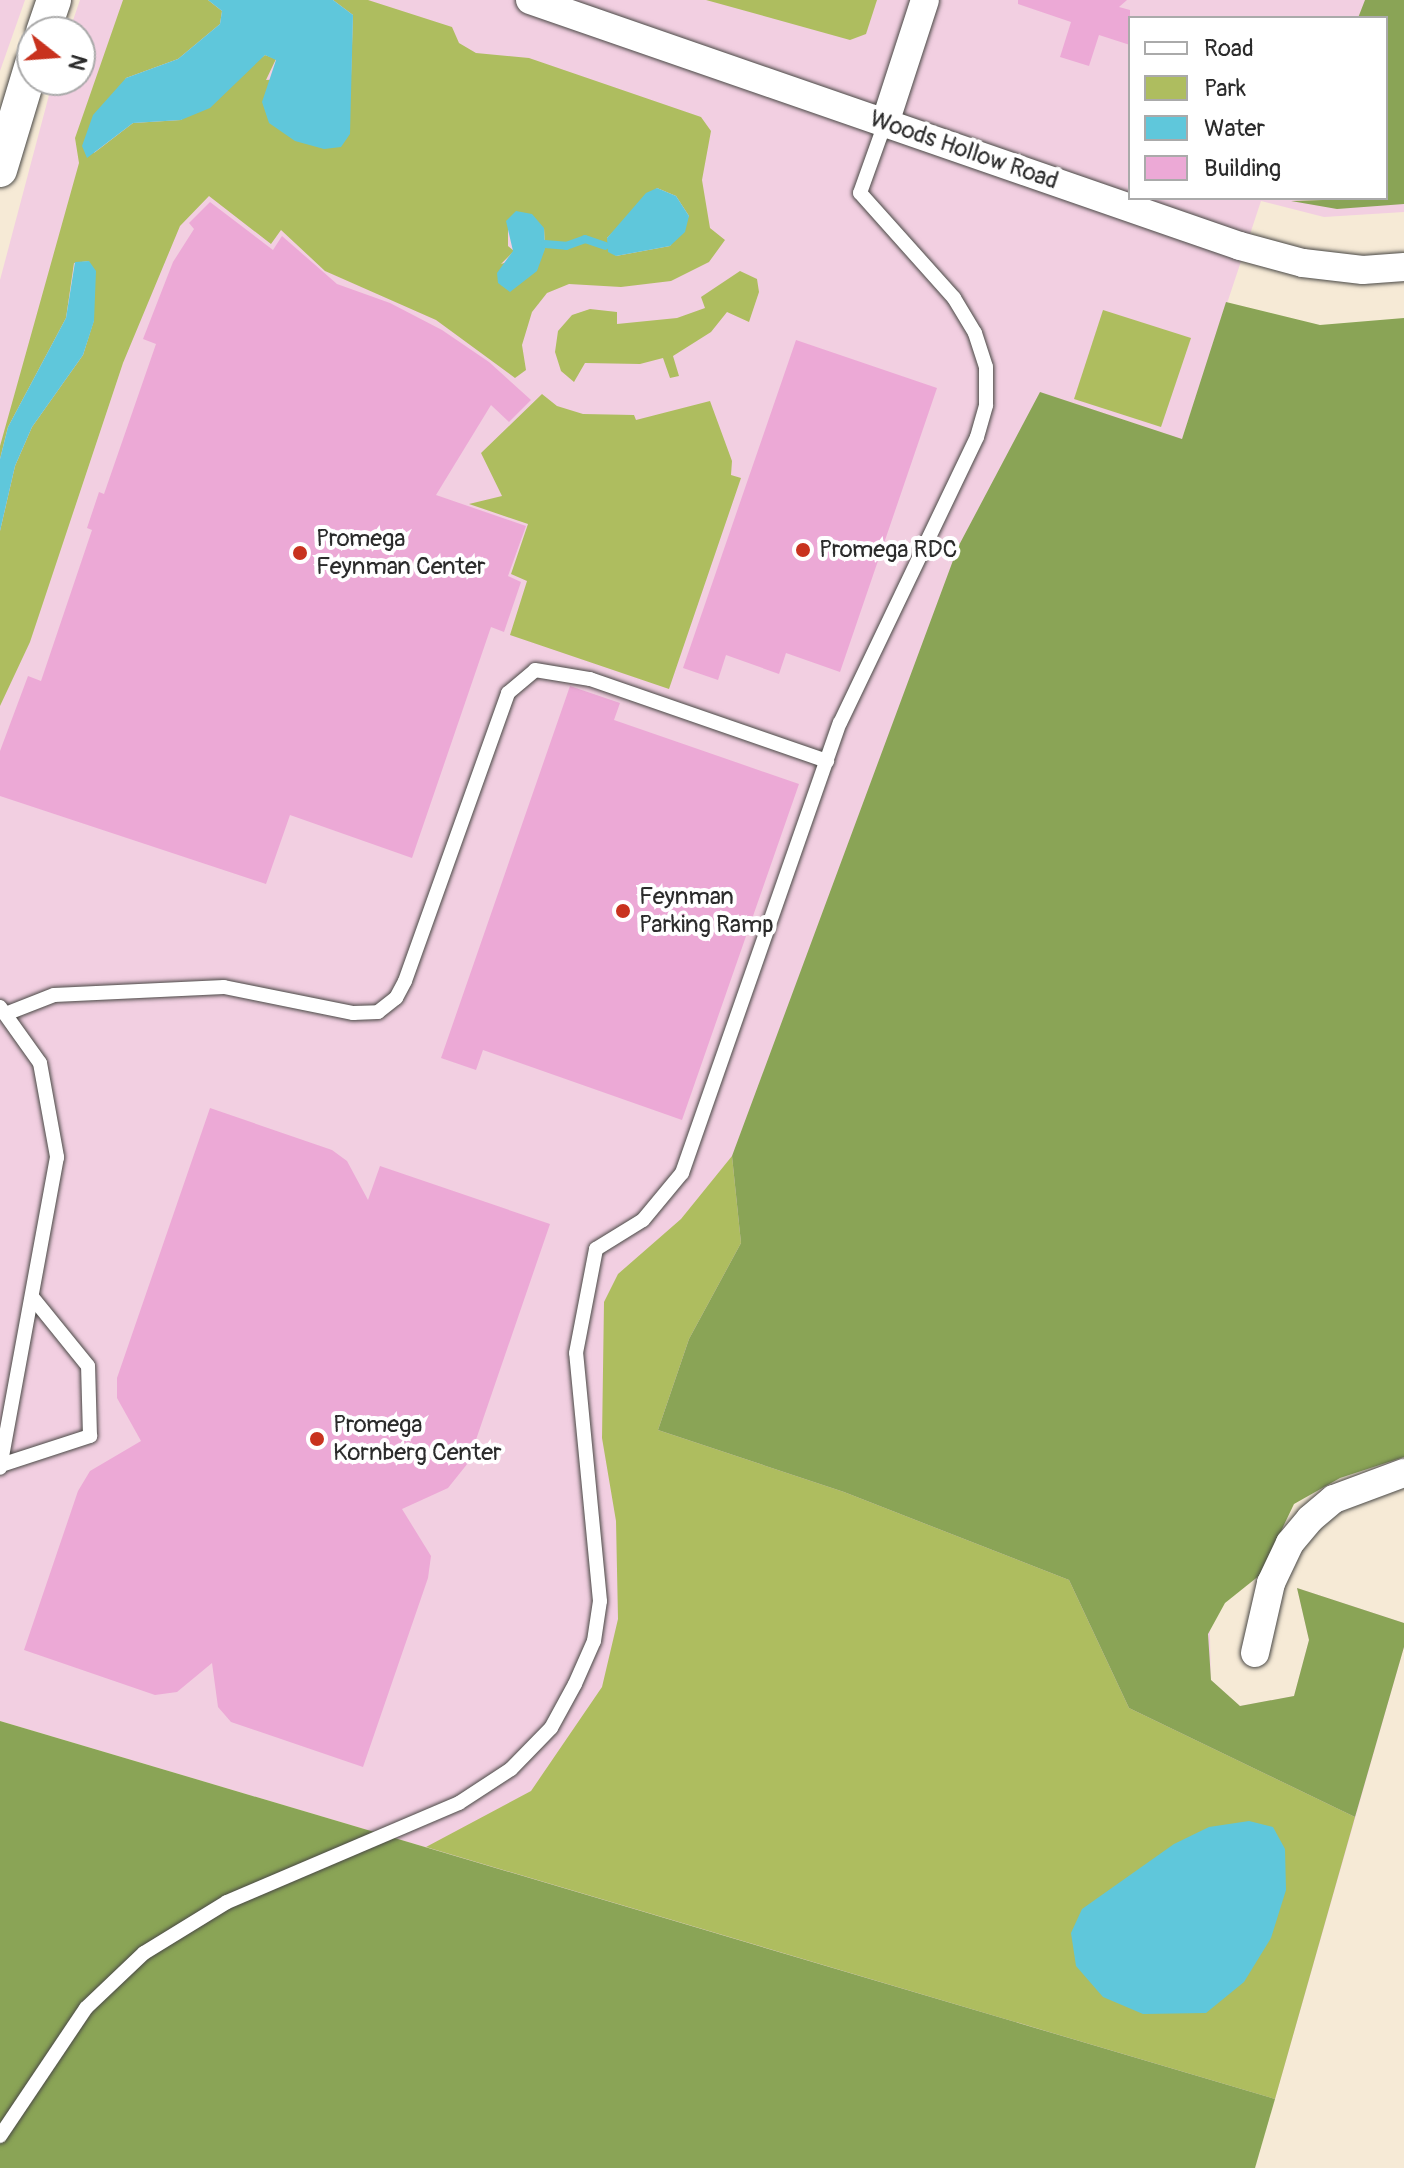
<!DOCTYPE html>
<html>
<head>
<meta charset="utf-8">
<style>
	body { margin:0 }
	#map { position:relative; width:1404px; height:2168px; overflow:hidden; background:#f6ead6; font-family:Pangolin,sans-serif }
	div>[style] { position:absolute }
	.built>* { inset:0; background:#f2cfe1 }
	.green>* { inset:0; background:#aebd5f }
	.forest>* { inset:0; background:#8aa456 }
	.water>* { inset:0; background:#5fc7db }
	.stream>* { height:8px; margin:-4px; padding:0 4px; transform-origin:4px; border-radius:4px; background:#5fc7db }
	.building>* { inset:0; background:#eca9d6 }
	.roads { filter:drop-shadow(0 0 2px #494845) drop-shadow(0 0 2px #494845) }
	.service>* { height:14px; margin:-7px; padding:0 7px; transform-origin:7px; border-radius:7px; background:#fff }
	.minor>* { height:28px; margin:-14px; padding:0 14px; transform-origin:14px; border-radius:14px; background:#fff }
	.tertiary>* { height:34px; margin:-17px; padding:0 17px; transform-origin:17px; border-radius:17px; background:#fff }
	.dots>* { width:22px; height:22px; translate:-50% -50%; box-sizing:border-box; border:4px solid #fff; border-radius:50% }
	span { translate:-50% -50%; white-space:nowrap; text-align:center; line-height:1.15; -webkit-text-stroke:8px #fff; paint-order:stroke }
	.street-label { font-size:24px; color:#2b2b2b }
	.poi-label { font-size:24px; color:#2b2b2b }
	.left { translate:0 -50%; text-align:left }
	.legend { position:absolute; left:1128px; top:16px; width:260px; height:184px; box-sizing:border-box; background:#fff; border:2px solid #aaa; margin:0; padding:10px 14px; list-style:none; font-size:24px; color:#2b2b2b }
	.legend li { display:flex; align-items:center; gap:16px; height:40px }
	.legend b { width:40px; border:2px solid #aaa }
	.north { position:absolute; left:16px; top:16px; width:80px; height:80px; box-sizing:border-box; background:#fff; border:2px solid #aaa; border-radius:50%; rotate:107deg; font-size:22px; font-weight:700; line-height:32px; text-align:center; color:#2b2b2b }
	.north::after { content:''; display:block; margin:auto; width:28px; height:36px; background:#c8321e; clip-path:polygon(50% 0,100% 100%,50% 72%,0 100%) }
</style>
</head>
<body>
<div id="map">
	<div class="built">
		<div style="clip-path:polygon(0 0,25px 0,0 71px)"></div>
		<div style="clip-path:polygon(evenodd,80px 0,1404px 0,1404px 212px,1324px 217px,1261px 201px,1182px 439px,1211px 1680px,1240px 1706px,1294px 1696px,1309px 1640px,1297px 1588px,1404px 1623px,1404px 1647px,1275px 2099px,0 1721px,0 280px,53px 80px,80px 80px,80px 32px,69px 32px,80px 0,1130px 18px,1386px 18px,1386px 198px,1130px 198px,1130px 18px)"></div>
	</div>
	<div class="green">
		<div style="clip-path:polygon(evenodd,123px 0,208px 0,222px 11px,220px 24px,178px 59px,126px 78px,94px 153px,133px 123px,181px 120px,265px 55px,276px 59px,266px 80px,351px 76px,353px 15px,333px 0,368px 0,452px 27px,459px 43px,476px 53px,529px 58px,701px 117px,711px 131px,702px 180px,710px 228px,725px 240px,709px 262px,671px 281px,621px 287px,569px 284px,547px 293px,532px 312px,522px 345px,526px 370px,515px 378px,436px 320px,325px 271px,281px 230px,271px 244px,209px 196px,180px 226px,123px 363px,30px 642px,0 706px,0 531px,15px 466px,32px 427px,83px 355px,94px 320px,89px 261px,74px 263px,66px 318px,8px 427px,0 459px,0 446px,79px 163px,75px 138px,123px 0,657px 188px,676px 196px,689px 216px,670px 246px,616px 256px,607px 238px,657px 188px,123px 0,508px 226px,544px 228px,545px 249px,501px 264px,514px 251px,508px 246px,508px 226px)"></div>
		<div style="clip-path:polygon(706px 0,877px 0,866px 34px,850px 40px)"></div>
		<div style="clip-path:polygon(740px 271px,757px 279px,759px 292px,749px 322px,727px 312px,711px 332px,673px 356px,679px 376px,670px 378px,663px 358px,640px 364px,585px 363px,574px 382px,561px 371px,555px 352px,558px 331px,572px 315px,590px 309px,617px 312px,617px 324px,677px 318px,705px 308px,701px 297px)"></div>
		<div style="clip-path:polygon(1103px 310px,1191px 338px,1161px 427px,1074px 399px)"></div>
		<div style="clip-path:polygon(542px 394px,557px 406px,583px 414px,634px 415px,636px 420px,710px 401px,732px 461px,731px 475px,741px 478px,669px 689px,510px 635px,527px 581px,511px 574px,528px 524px,469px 504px,502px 496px,481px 453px)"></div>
		<div style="clip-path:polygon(732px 1156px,741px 1243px,689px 1339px,658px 1430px,844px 1492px,1069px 1580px,1129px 1708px,1355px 1817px,1275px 2099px,426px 1847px,531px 1791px,602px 1687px,618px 1619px,616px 1521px,602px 1438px,604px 1302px,618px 1274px,681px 1219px)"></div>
	</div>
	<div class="forest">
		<div style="clip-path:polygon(1365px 0,1404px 0,1404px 204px,1337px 209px,1291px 201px,1386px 198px,1386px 18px,1358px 18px)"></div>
		<div style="clip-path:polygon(1226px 302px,1320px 325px,1404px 318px,1404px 1457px,1340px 1478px,1294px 1504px,1260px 1575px,1225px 1603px,1208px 1634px,1211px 1680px,1240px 1706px,1294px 1696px,1309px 1640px,1297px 1588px,1404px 1623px,1404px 1647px,1355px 1817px,1129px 1708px,1069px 1580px,844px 1492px,658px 1430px,689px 1339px,741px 1243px,732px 1156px,958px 547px,1040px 392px,1182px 439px)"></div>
		<div style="clip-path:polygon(0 1721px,1275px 2099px,1255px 2168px,0 2168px)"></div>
	</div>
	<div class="water">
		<div style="clip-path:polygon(208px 0,333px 0,353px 15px,350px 134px,341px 147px,324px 149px,295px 141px,269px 123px,262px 102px,276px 60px,265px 55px,210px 108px,181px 120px,133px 123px,87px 158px,82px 146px,93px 115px,126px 78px,178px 59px,220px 24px,222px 11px)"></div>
		<div style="clip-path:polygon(657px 188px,676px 196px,689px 216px,685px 232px,670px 246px,616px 256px,608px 252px,607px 238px,646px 193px)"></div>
		<div style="clip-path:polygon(516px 211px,532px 214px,544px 228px,545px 249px,537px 271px,510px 292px,498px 283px,497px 273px,513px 251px,506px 221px)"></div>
		<div style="clip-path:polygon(89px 261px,96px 271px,94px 321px,83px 355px,32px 427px,15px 466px,0 531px,0 459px,8px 427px,66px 318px,75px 262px)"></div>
		<div style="clip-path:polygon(1249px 1821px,1273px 1827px,1285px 1849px,1286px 1890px,1271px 1938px,1244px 1982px,1206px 2013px,1143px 2014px,1103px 1997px,1076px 1966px,1071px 1933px,1082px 1909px,1174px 1844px,1209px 1827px)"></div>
	</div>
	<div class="stream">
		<div style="left:545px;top:244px;width:21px;rotate:5deg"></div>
		<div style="left:566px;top:246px;width:20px;rotate:-20deg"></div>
		<div style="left:585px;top:239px;width:21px;rotate:19deg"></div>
	</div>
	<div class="building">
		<div style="clip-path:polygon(1018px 0,1127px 0,1119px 7px,1130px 10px,1130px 45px,1099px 35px,1089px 66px,1060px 57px,1071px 22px,1018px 4px)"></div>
		<div style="clip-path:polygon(210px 202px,273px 250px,282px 236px,337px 284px,390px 303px,442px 330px,489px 362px,531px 400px,509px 422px,491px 405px,436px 495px,526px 526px,508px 576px,521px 582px,504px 632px,491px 627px,412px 858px,290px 815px,266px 884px,0 796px,0 751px,28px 676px,41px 681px,92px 530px,87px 528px,99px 492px,104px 494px,156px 344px,143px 339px,173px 262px,194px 229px,189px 223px)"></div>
		<div style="clip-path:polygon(796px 340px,937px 388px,840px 672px,786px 653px,779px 674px,726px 655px,718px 680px,683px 668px)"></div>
		<div style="clip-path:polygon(570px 686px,620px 703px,614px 720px,799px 784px,682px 1120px,483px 1050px,476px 1070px,441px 1058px)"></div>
		<div style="clip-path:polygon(210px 1108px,332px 1150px,347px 1161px,368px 1200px,380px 1166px,550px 1224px,468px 1463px,448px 1488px,402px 1509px,431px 1556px,428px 1578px,363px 1767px,231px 1722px,218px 1707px,212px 1663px,177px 1692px,155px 1695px,24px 1650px,78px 1491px,90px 1471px,141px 1441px,117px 1398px,117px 1378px)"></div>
	</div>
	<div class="roads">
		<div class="service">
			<div style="left:0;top:1007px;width:69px;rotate:54.5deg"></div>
			<div style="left:40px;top:1063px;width:96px;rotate:79.7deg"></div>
			<div style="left:57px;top:1157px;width:316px;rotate:100.4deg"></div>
			<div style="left:8px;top:1013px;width:49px;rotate:-21.4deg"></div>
			<div style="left:54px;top:995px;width:170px;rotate:-2.7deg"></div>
			<div style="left:224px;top:987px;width:132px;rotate:11.4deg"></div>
			<div style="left:353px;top:1013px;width:25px;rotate:-2deg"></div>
			<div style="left:378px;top:1012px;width:23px;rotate:-38deg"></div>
			<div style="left:396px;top:998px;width:19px;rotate:-62deg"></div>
			<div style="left:405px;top:981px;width:306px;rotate:-70.3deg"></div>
			<div style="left:508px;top:693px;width:35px;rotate:-40deg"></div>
			<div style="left:535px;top:670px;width:56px;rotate:9.3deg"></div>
			<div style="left:590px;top:679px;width:251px;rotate:19.1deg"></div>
			<div style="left:1px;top:1465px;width:94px;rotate:-18deg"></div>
			<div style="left:90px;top:1436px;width:70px;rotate:-91.6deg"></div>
			<div style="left:88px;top:1366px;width:87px;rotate:-129deg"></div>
			<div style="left:0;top:2136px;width:154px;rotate:-56.1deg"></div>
			<div style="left:86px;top:2008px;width:80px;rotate:-43.5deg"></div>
			<div style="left:144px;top:1953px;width:97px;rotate:-31.6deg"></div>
			<div style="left:227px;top:1902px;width:252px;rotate:-23.1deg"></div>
			<div style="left:459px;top:1803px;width:62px;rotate:-33.2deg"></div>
			<div style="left:511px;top:1769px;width:57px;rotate:-45.7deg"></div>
			<div style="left:551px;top:1728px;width:50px;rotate:-61.4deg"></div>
			<div style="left:575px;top:1684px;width:47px;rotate:-66.2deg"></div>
			<div style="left:594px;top:1641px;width:40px;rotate:-81.5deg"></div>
			<div style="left:600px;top:1601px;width:249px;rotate:-95.5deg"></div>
			<div style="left:576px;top:1353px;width:106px;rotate:-79.1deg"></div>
			<div style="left:596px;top:1249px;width:55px;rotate:-31.7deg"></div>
			<div style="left:643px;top:1220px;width:61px;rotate:-50.3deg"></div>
			<div style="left:682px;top:1173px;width:477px;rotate:-70.7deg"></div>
			<div style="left:840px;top:723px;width:317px;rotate:-64.4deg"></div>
			<div style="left:977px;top:437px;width:33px;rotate:-74deg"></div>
			<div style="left:986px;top:405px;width:38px;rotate:-90deg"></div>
			<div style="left:986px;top:367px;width:36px;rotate:-108deg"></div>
			<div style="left:975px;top:333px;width:41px;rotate:-121deg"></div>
			<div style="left:954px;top:298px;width:141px;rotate:-131.8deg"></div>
			<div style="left:860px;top:193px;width:74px;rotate:-70.3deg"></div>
		</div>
		<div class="minor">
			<div style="left:530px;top:0;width:751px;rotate:19.11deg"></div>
			<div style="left:1240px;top:246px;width:65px;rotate:15.1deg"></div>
			<div style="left:1303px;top:263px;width:60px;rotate:6.7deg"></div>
			<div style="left:1363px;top:270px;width:41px;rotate:-4.2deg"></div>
			<div style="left:885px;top:123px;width:129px;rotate:-72deg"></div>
			<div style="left:1255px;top:1653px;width:72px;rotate:-77.1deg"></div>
			<div style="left:1271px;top:1583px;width:44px;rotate:-64.6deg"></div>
			<div style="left:1290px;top:1543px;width:31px;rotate:-50deg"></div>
			<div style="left:1310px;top:1519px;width:31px;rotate:-40deg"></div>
			<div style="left:1334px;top:1499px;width:75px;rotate:-20.4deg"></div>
		</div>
		<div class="tertiary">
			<div style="left:43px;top:32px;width:34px;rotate:-71deg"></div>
			<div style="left:0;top:170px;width:111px;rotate:-73.2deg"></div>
		</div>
	</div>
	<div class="dots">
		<div style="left:803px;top:550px;background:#c8321e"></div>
		<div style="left:300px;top:553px;background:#c8321e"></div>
		<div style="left:623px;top:911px;background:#c8321e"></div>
		<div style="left:317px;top:1439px;background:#c8321e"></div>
	</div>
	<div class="street-label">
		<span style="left:964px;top:150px;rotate:19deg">Woods Hollow Road</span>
	</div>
	<div class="poi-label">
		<span class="left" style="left:316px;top:553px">Promega<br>Feynman Center</span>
		<span class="left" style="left:819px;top:550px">Promega RDC</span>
		<span class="left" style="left:639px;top:911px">Feynman<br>Parking Ramp</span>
		<span class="left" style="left:333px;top:1439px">Promega<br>Kornberg Center</span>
	</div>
	<ul class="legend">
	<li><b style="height:10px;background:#fff"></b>Road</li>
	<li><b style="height:22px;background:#aebd5f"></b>Park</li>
	<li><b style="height:22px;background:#5fc7db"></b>Water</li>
	<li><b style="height:22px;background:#eca9d6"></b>Building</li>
	</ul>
	<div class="north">N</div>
</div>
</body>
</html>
